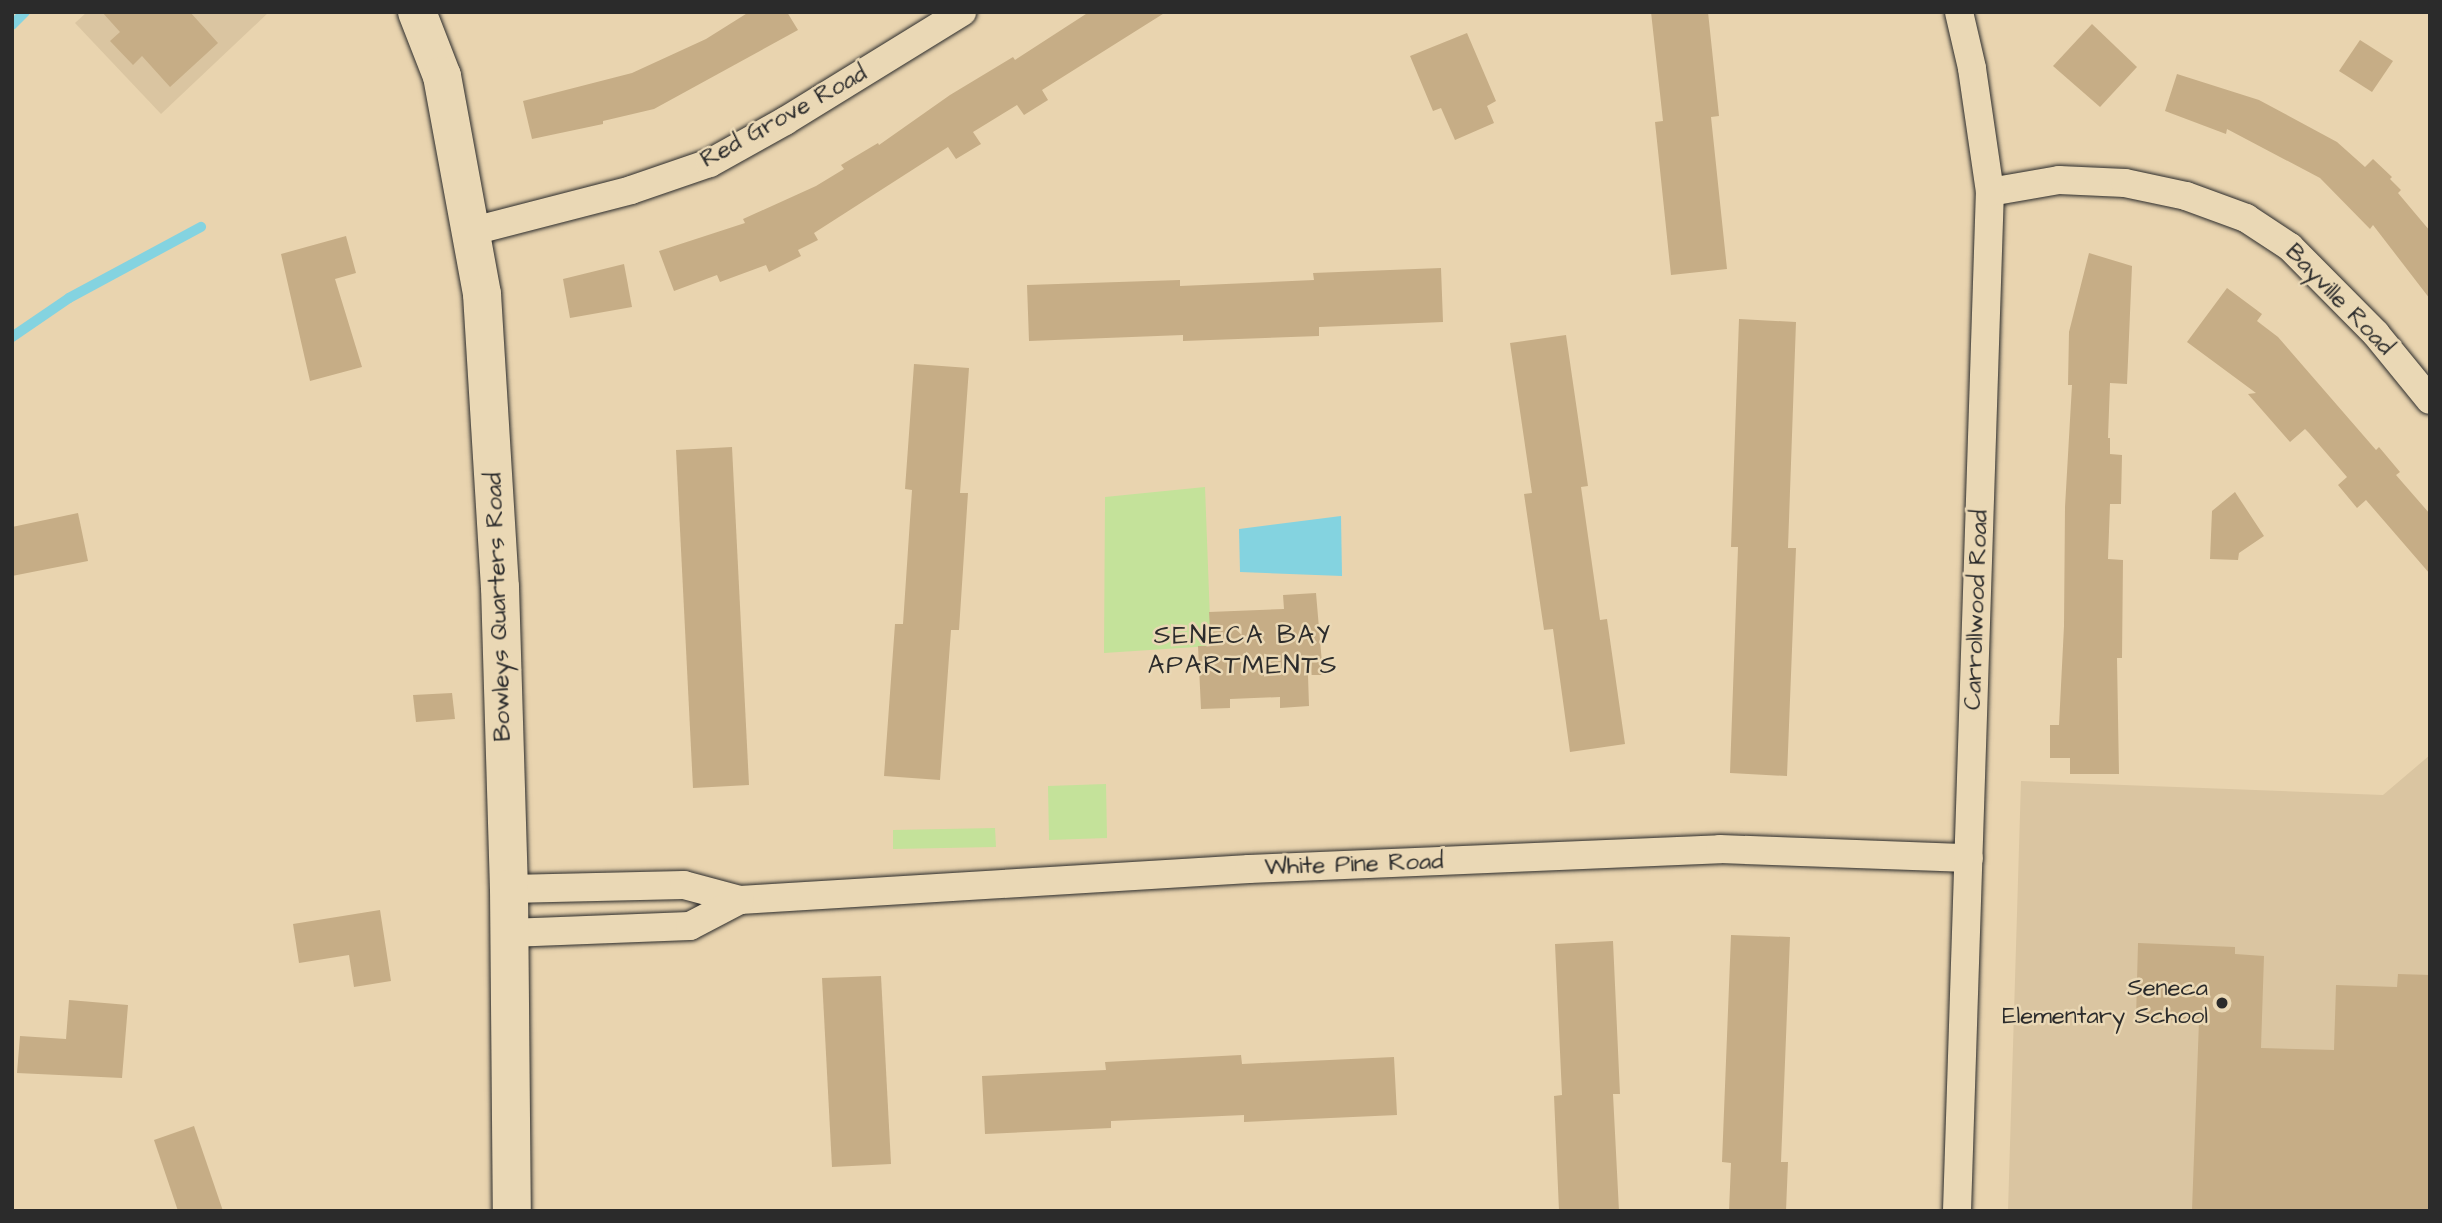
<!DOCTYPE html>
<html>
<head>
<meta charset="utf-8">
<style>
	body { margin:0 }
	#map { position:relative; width:2442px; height:1223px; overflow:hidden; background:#e9d4af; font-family:"Architects Daughter",sans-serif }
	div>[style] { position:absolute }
	.built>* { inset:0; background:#dac5a1 }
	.green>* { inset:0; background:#c4e29a }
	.water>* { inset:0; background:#84d3e0 }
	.stream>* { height:10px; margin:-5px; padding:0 5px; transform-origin:5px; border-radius:5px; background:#84d3e0 }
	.building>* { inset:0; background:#c6ad86 }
	.roads { filter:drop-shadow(0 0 2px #2b2b2b) drop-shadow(0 0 2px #2b2b2b) }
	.street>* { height:28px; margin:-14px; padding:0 14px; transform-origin:14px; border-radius:14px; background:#ead8b5 }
	.secondary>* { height:38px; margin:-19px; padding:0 19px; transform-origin:19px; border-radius:19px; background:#ead8b5 }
	.dots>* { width:19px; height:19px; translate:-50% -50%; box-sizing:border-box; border:4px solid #ead8b5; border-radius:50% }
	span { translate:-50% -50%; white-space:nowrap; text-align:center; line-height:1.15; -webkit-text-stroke:5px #ead8b5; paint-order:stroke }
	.street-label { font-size:24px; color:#2b2b2b }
	.poi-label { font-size:24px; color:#2b2b2b }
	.right { translate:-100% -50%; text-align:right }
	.neighbourhood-label { font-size:26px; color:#2b2b2b; letter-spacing:2px }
	.frame { position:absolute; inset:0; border:14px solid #2b2b2b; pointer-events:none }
</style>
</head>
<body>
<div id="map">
	<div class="built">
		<div style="clip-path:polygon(87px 12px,269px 12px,161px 114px,75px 23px)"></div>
		<div style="clip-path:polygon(2430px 755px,2430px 1211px,2008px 1211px,2021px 781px,2383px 795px)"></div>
	</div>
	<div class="green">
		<div style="clip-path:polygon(1205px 487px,1211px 646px,1104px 653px,1105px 497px)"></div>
		<div style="clip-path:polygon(1106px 784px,1107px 838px,1049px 840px,1048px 786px)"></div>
		<div style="clip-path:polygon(995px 828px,996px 847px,893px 849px,893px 830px)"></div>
	</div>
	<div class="water">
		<div style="clip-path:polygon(1341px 516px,1342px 576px,1240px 572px,1239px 529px)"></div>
	</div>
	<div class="stream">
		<div style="left:12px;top:25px;width:18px;rotate:-45deg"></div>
		<div style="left:12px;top:337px;width:69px;rotate:-34.4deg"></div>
		<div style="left:69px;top:298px;width:150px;rotate:-28.3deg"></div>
	</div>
	<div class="building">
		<div style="clip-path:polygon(102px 12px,190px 12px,218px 43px,170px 87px,142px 56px,133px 65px,110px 41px,120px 32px)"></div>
		<div style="clip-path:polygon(749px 12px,787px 12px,798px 30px,654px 109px,603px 121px,603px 124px,532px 139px,523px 101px,632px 73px,706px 39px)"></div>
		<div style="clip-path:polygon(1089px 12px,1166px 12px,1042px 90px,1048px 100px,1024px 115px,1017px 105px,973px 132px,981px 144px,956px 159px,948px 147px,814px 233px,818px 240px,798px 250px,801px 256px,769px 272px,766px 265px,720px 282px,717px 275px,674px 291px,659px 251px,745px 223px,743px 219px,816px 186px,844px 169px,841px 165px,878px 143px,879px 145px,950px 95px,1013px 57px,1015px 60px)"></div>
		<div style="clip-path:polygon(1651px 12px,1708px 12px,1719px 116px,1711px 117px,1727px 269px,1671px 275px,1655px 122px,1663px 121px)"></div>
		<div style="clip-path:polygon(2092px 24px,2137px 67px,2100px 107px,2053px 66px)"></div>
		<div style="clip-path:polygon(1467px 33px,1496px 101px,1487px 106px,1494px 123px,1455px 140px,1441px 108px,1433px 111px,1410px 56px)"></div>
		<div style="clip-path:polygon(2360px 40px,2393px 61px,2372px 92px,2339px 71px)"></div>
		<div style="clip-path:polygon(2177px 74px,2259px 100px,2337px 142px,2365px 167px,2373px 159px,2392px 177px,2390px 179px,2401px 190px,2398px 193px,2430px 231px,2430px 299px,2373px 225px,2370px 229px,2320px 178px,2227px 129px,2226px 134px,2165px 111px)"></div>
		<div style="clip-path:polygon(346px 236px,356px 273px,335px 279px,362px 367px,310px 381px,281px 254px)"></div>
		<div style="clip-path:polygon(2089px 253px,2132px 266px,2127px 384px,2110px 383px,2108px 438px,2110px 438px,2110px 454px,2122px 455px,2121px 504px,2110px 504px,2108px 559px,2123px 560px,2122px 658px,2117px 658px,2119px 774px,2070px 774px,2070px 758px,2050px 758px,2050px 725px,2059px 725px,2064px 626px,2065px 507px,2072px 385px,2068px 385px,2069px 332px)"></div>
		<div style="clip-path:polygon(624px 264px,632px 307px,570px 318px,563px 279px)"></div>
		<div style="clip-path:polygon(1441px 268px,1443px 322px,1319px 327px,1319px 336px,1183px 341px,1183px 335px,1029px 341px,1027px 285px,1180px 280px,1180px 286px,1314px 280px,1313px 273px)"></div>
		<div style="clip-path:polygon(2227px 288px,2262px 314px,2257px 321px,2278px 337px,2376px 450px,2379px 447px,2400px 472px,2396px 475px,2430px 514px,2430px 574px,2366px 500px,2357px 508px,2338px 485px,2347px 477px,2309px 433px,2305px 429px,2290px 442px,2248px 394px,2256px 393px,2187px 342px)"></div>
		<div style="clip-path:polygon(1739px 319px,1796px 322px,1788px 548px,1796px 548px,1787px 776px,1730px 773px,1738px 547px,1731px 547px)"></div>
		<div style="clip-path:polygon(1566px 335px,1588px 486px,1581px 487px,1600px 620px,1607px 619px,1625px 744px,1570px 752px,1553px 629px,1544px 630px,1524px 494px,1532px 493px,1510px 343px)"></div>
		<div style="clip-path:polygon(914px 364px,969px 368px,960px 493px,968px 493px,959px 630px,951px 630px,940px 780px,884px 776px,895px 624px,903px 624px,912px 490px,905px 489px)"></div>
		<div style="clip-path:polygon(732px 447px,749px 785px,693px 788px,676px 450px)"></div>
		<div style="clip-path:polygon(2235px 492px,2264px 536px,2239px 553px,2238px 560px,2210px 559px,2212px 511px)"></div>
		<div style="clip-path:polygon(78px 513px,88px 561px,12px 576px,12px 527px)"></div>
		<div style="clip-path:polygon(1316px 593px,1323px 675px,1308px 675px,1309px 706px,1280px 708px,1280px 697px,1230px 699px,1230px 708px,1201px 709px,1198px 646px,1211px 646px,1209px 612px,1284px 609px,1283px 595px)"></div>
		<div style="clip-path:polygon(452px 693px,455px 719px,416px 722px,413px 695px)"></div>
		<div style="clip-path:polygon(380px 910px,391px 981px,354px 987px,349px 955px,299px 963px,293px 924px)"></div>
		<div style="clip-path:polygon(1731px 935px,1790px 937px,1781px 1162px,1788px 1162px,1786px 1211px,1729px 1211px,1731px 1163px,1722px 1162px)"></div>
		<div style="clip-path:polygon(1613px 941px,1620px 1094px,1613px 1094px,1619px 1211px,1559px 1211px,1554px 1096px,1562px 1095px,1555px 944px)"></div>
		<div style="clip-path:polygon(2138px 943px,2235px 947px,2235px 954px,2264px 956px,2261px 1048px,2334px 1050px,2336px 985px,2397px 987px,2398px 974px,2430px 975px,2430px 1211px,2192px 1210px,2199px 1021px,2136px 1019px)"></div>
		<div style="clip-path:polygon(881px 976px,891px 1164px,832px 1167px,822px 978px)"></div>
		<div style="clip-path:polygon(69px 1000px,128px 1005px,122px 1078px,17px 1073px,20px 1036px,66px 1039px)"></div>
		<div style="clip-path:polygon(1241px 1055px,1242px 1064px,1394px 1057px,1397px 1115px,1244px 1122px,1244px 1115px,1111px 1121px,1111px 1128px,985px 1134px,982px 1076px,1106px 1070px,1105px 1062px)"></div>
		<div style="clip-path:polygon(194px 1126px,223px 1211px,178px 1211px,154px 1140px)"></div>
	</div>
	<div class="roads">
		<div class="street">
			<div style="left:1990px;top:192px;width:70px;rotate:-9.9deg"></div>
			<div style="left:2059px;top:180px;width:66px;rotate:2.6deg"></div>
			<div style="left:2125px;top:183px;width:62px;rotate:12deg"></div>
			<div style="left:2186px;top:196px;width:64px;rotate:20.1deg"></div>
			<div style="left:2246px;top:218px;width:53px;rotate:33.4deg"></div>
			<div style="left:2290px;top:247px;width:122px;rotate:45.3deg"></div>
			<div style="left:2376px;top:334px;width:85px;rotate:50.7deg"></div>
			<div style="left:473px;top:231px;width:163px;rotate:-14.5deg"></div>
			<div style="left:631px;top:190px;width:83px;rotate:-18.9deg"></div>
			<div style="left:710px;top:163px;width:86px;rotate:-29.2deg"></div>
			<div style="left:785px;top:121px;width:208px;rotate:-31.6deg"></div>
			<div style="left:509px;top:889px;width:175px;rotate:-1.3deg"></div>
			<div style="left:684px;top:885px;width:58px;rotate:15deg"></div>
			<div style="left:740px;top:900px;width:510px;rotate:-3.49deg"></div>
			<div style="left:1249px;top:869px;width:471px;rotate:-2.4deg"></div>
			<div style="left:1720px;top:849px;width:249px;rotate:2.1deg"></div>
			<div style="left:509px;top:933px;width:181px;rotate:-2.2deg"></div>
			<div style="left:690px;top:926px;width:56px;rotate:-27.5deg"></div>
			<div style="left:1957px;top:1211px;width:1020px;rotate:-88.15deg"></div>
			<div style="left:1990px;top:192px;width:125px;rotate:-98.3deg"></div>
			<div style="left:1972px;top:68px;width:57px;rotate:-103.1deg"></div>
		</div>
		<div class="secondary">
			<div style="left:417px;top:12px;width:69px;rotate:68.7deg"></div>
			<div style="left:442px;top:76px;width:222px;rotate:79.6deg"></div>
			<div style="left:482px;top:294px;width:294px;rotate:86.5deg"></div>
			<div style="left:500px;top:587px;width:302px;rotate:88.3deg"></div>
			<div style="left:509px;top:889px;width:322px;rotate:89.5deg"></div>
		</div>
	</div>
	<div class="dots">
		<div style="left:2222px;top:1003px;background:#2b2b2b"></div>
	</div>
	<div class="street-label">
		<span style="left:784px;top:117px;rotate:-29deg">Red Grove Road</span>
		<span style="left:2339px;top:300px;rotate:46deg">Bayville Road</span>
		<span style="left:499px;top:607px;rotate:-92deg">Bowleys Quarters Road</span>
		<span style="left:1977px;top:610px;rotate:-88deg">Carrollwood Road</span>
		<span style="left:1354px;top:865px;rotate:-2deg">White Pine Road</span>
	</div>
	<div class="poi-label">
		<span class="right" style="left:2208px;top:1003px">Seneca<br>Elementary School</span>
	</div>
	<div class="neighbourhood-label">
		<span style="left:1243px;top:651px">SENECA BAY<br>APARTMENTS</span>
	</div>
	<div class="frame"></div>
</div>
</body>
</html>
